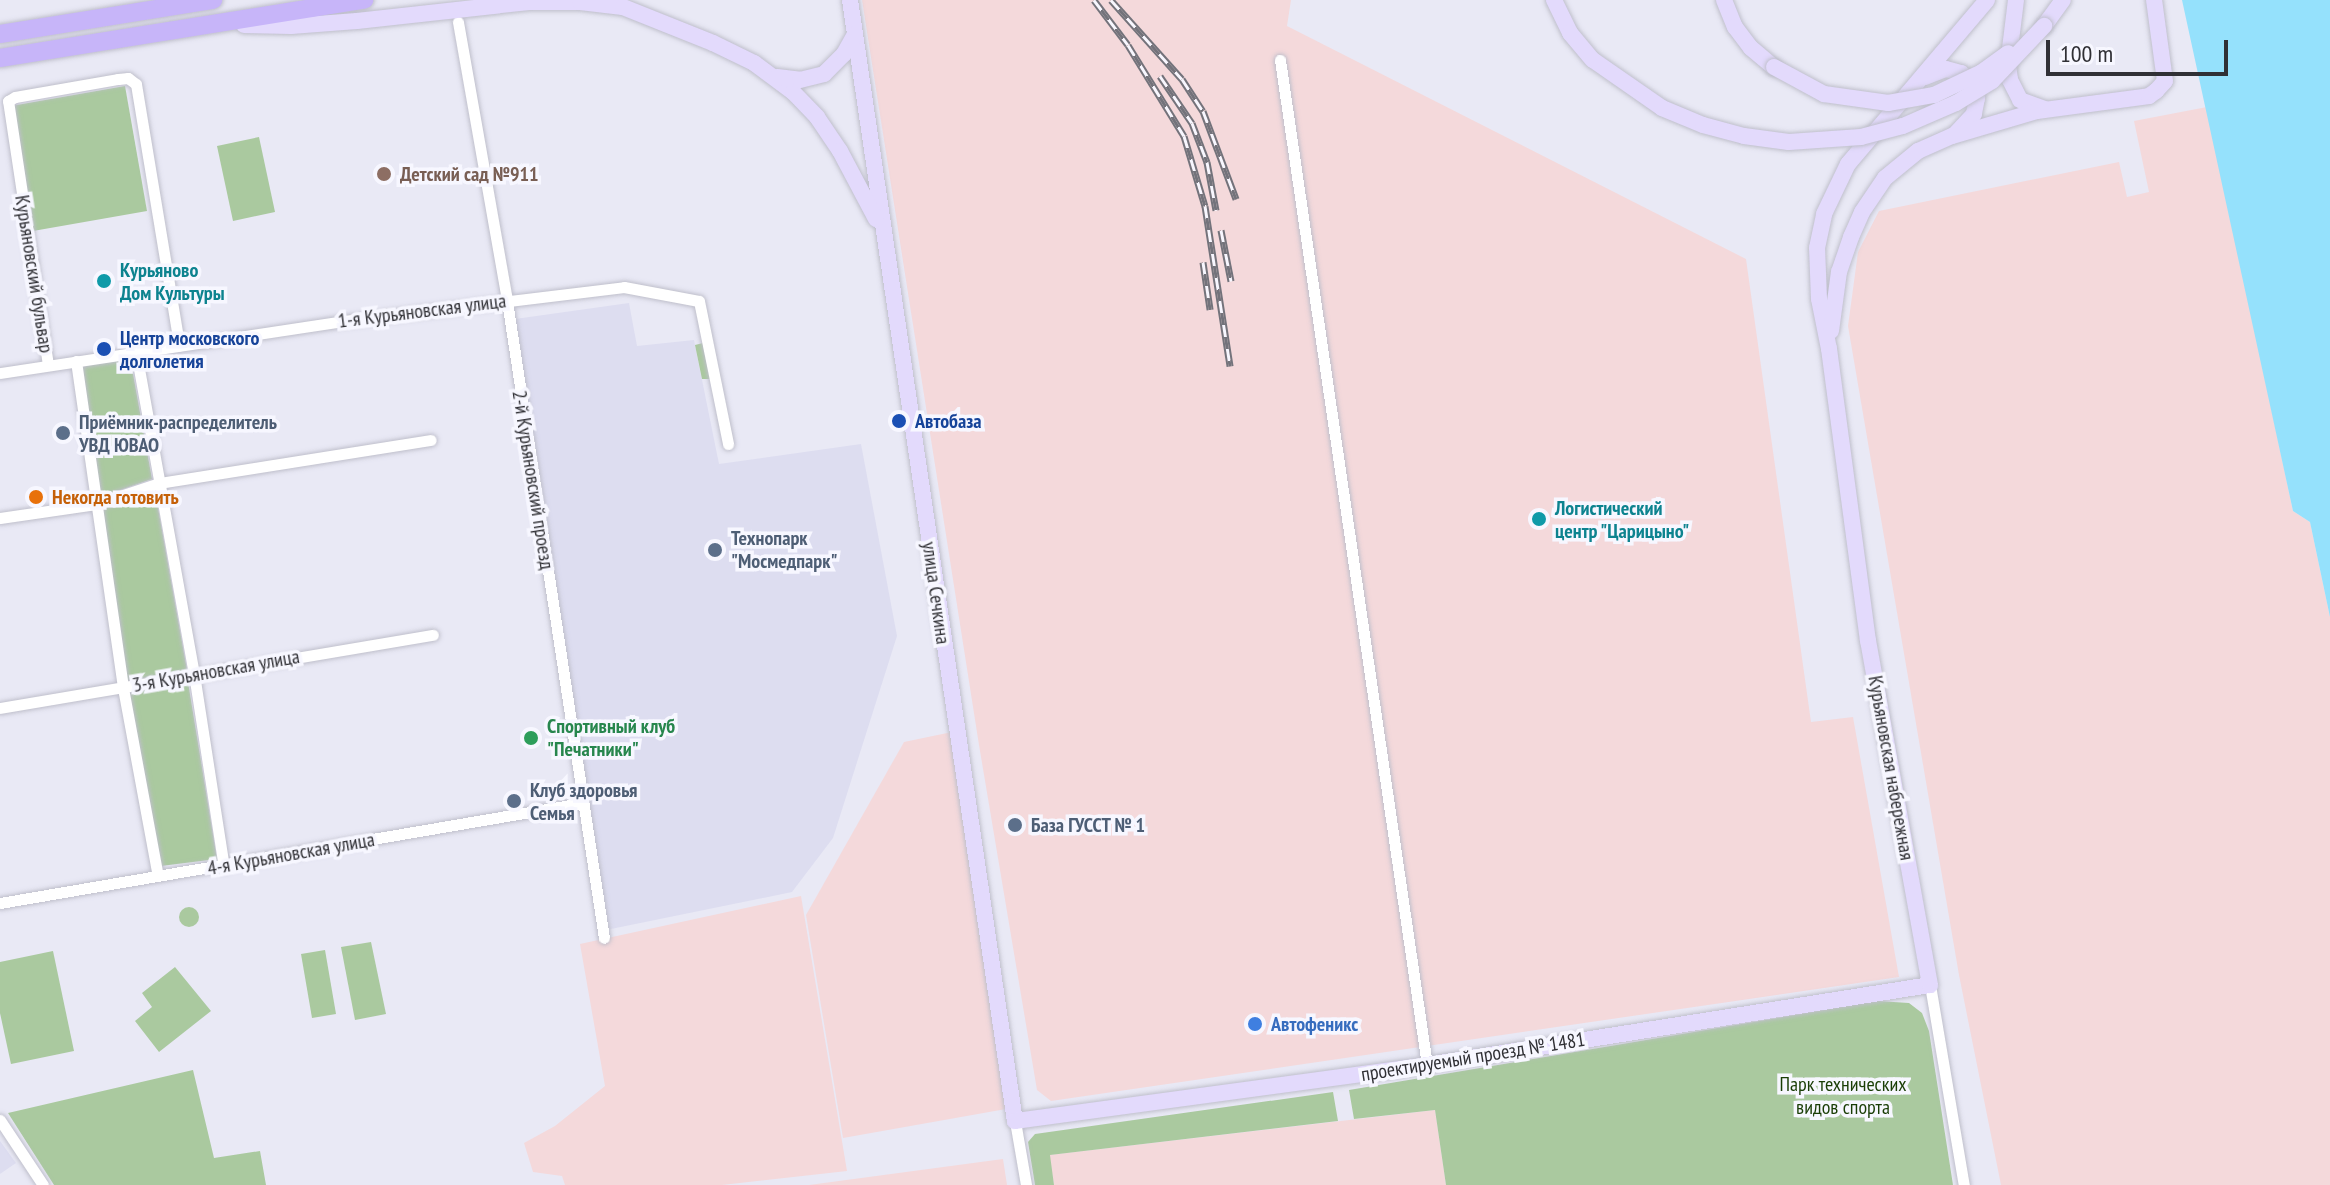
<!DOCTYPE html>
<html>
<head>
<meta charset="utf-8">
<style>
	body { margin:0 }
	#map { position:relative; width:2330px; height:1185px; overflow:hidden; background:#e9e9f5; font-family:"PT Sans Narrow",sans-serif }
	div>[style] { position:absolute }
	.built>* { inset:0; background:#ddddf0 }
	.industrial>* { inset:0; background:#f4d9db }
	.green>* { inset:0; background:#aac99f }
	.round { border-radius:50% }
	.water>* { inset:0; background:#95e1fc }
	.roads { filter:drop-shadow(0 0 2px #bfbfcb) drop-shadow(0 0 2px #bfbfcb) }
	.street>* { height:11px; margin:-5.5px; padding:0 5.5px; transform-origin:5.5px; border-radius:5.5px; background:#fff }
	.secondary>* { height:16px; margin:-8px; padding:0 8px; transform-origin:8px; border-radius:8px; background:#e3dafc }
	.primary>* { height:18px; margin:-9px; padding:0 9px; transform-origin:9px; border-radius:9px; background:#c7b5f9 }
	.rail>* { height:7px; margin-top:-3.5px; transform-origin:0; background:repeating-linear-gradient(90deg,#f7f7ff 0 12px,#73737b 0 24px); box-sizing:border-box; border-block:2px solid #73737b }
	.bridges { filter:drop-shadow(0 0 2px #bfbfcb) drop-shadow(0 0 2px #bfbfcb) }
	.secondary-bridge>* { height:16px; margin:-8px; padding:0 8px; transform-origin:8px; border-radius:8px; background:#e3dafc }
	.dots>* { width:22px; height:22px; translate:-50% -50%; box-sizing:border-box; border:4px solid #f7f7ff; border-radius:50% }
	span { translate:-50% -50%; white-space:nowrap; text-align:center; line-height:1.15; -webkit-text-stroke:7px #f7f7ff; paint-order:stroke }
	.education-label { font-size:20px; color:#785e54; font-weight:700 }
	.left { translate:0 -50%; text-align:left }
	.culture-label { font-size:20px; color:#0d838f; font-weight:700 }
	.street-label { font-size:20px; color:#303035 }
	.transit-label { font-size:20px; color:#164399; font-weight:700 }
	.service-label { font-size:20px; color:#4e5e75; font-weight:700 }
	.food-label { font-size:20px; color:#c56008; font-weight:700 }
	.leisure-label { font-size:20px; color:#27864d; font-weight:700 }
	.shop-label { font-size:20px; color:#366cbe; font-weight:700 }
	.park-label { font-size:20px; color:#193d05 }
	.scale { position:absolute; left:2046px; top:40px; width:182px; height:36px; box-sizing:border-box; border:4px solid #303035; border-top:0; padding-left:10px; font-size:24px; line-height:28px; white-space:nowrap; color:#303035; -webkit-text-stroke:6px #f7f7ff; paint-order:stroke }
</style>
</head>
<body>
<div id="map">
	<div class="built">
		<div style="clip-path:polygon(629px 303px,637px 346px,694px 340px,719px 464px,861px 444px,897px 636px,833px 838px,792px 892px,606px 930px,515px 319px)"></div>
		<div style="clip-path:polygon(0 1141px,16px 1163px,0 1174px)"></div>
	</div>
	<div class="industrial">
		<div style="clip-path:polygon(862px 0,1291px 0,1287px 26px,1746px 259px,1811px 722px,1853px 717px,1899px 977px,1051px 1101px,1037px 1090px,979px 745px)"></div>
		<div style="clip-path:polygon(2207px 107px,2293px 511px,2310px 522px,2330px 617px,2330px 1185px,2001px 1185px,1959px 975px,1848px 326px,1858px 252px,1879px 211px,2119px 162px,2127px 197px,2149px 192px,2134px 121px)"></div>
		<div style="clip-path:polygon(952px 732px,1006px 1109px,843px 1138px,806px 915px,904px 742px)"></div>
		<div style="clip-path:polygon(801px 896px,847px 1171px,722px 1185px,565px 1185px,562px 1176px,533px 1172px,524px 1143px,555px 1126px,605px 1086px,580px 944px)"></div>
		<div style="clip-path:polygon(1435px 1110px,1446px 1185px,1054px 1185px,1049px 1155px)"></div>
		<div style="clip-path:polygon(1003px 1159px,1007px 1185px,809px 1185px)"></div>
	</div>
	<div class="green">
		<div style="clip-path:polygon(125px 86px,147px 211px,33px 231px,11px 106px)"></div>
		<div style="clip-path:polygon(259px 137px,275px 212px,233px 221px,217px 146px)"></div>
		<div style="clip-path:polygon(703px 343px,710px 379px,702px 379px,695px 345px)"></div>
		<div style="clip-path:polygon(130px 357px,152px 479px,100px 497px,82px 364px)"></div>
		<div style="clip-path:polygon(155px 491px,187px 670px,127px 681px,103px 509px)"></div>
		<div style="clip-path:polygon(188px 682px,217px 859px,161px 866px,129px 693px)"></div>
		<div class="round" style="left:179px;top:907px;width:20px;height:20px"></div>
		<div style="clip-path:polygon(371px 942px,386px 1014px,355px 1020px,341px 947px)"></div>
		<div style="clip-path:polygon(325px 950px,336px 1014px,312px 1018px,301px 954px)"></div>
		<div style="clip-path:polygon(53px 951px,74px 1051px,11px 1064px,0 1013px,0 962px)"></div>
		<div style="clip-path:polygon(175px 967px,211px 1011px,159px 1052px,135px 1021px,152px 1007px,142px 993px)"></div>
		<div style="clip-path:polygon(1878px 1001px,1909px 1003px,1922px 1013px,1929px 1031px,1953px 1185px,1446px 1185px,1435px 1110px,1354px 1119px,1349px 1090px)"></div>
		<div style="clip-path:polygon(193px 1070px,214px 1158px,260px 1151px,266px 1185px,54px 1185px,8px 1113px)"></div>
		<div style="clip-path:polygon(1333px 1092px,1338px 1121px,1050px 1155px,1054px 1185px,1035px 1185px,1028px 1142px,1035px 1134px)"></div>
	</div>
	<div class="water">
		<div style="clip-path:polygon(2182px 0,2330px 0,2330px 617px,2310px 522px,2293px 511px)"></div>
	</div>
	<div class="roads">
		<div class="street">
			<div style="left:458px;top:22px;width:283px;rotate:80deg"></div>
			<div style="left:507px;top:301px;width:644px;rotate:81.34deg"></div>
			<div style="left:1280px;top:60px;width:1016px;rotate:81.68deg"></div>
			<div style="left:136px;top:352px;width:327px;rotate:79.8deg"></div>
			<div style="left:194px;top:674px;width:195px;rotate:81.2deg"></div>
			<div style="left:76px;top:361px;width:330px;rotate:81.8deg"></div>
			<div style="left:123px;top:688px;width:191px;rotate:79.5deg"></div>
			<div style="left:48px;top:365px;width:267px;rotate:-98.6deg"></div>
			<div style="left:8px;top:101px;width:8px;rotate:-30deg"></div>
			<div style="left:15px;top:97px;width:105px;rotate:-9.9deg"></div>
			<div style="left:118px;top:79px;width:10px;rotate:-6deg"></div>
			<div style="left:128px;top:78px;width:10px;rotate:37deg"></div>
			<div style="left:136px;top:84px;width:265px;rotate:80.6deg"></div>
			<div style="left:0;top:373px;width:348px;rotate:-8.6deg"></div>
			<div style="left:344px;top:321px;width:282px;rotate:-6.9deg"></div>
			<div style="left:624px;top:287px;width:76px;rotate:10.6deg"></div>
			<div style="left:699px;top:301px;width:146px;rotate:78.5deg"></div>
			<div style="left:0;top:518px;width:97px;rotate:-8.3deg"></div>
			<div style="left:96px;top:504px;width:66px;rotate:-18.4deg"></div>
			<div style="left:159px;top:483px;width:275px;rotate:-9deg"></div>
			<div style="left:0;top:708px;width:439px;rotate:-9.6deg"></div>
			<div style="left:0;top:903px;width:591px;rotate:-9.75deg"></div>
			<div style="left:1930px;top:985px;width:203px;rotate:80.4deg"></div>
			<div style="left:0;top:1120px;width:78px;rotate:56.5deg"></div>
			<div style="left:1015px;top:1121px;width:65px;rotate:80.2deg"></div>
		</div>
		<div class="secondary">
			<div style="left:850px;top:0;width:1133px;rotate:81.63deg"></div>
			<div style="left:1015px;top:1121px;width:416px;rotate:-7.7deg"></div>
			<div style="left:1427px;top:1065px;width:509px;rotate:-9.04deg"></div>
			<div style="left:1930px;top:985px;width:350px;rotate:-100.2deg"></div>
			<div style="left:1868px;top:641px;width:295px;rotate:-97.6deg"></div>
			<div style="left:1829px;top:349px;width:51px;rotate:-101.3deg"></div>
			<div style="left:1819px;top:299px;width:51px;rotate:-92.2deg"></div>
			<div style="left:1817px;top:248px;width:35px;rotate:-78deg"></div>
			<div style="left:1824px;top:214px;width:55px;rotate:-64.4deg"></div>
			<div style="left:1848px;top:164px;width:215px;rotate:-49.7deg"></div>
			<div style="left:1724px;top:0;width:29px;rotate:68deg"></div>
			<div style="left:1735px;top:27px;width:26px;rotate:53deg"></div>
			<div style="left:1751px;top:48px;width:30px;rotate:40deg"></div>
			<div style="left:2016px;top:0;width:65px;rotate:97deg"></div>
			<div style="left:2008px;top:65px;width:15px;rotate:82deg"></div>
			<div style="left:2010px;top:80px;width:22px;rotate:63deg"></div>
			<div style="left:2020px;top:100px;width:27px;rotate:20deg"></div>
			<div style="left:244px;top:25px;width:47px;rotate:1.2deg"></div>
			<div style="left:291px;top:26px;width:66px;rotate:-4.3deg"></div>
			<div style="left:357px;top:21px;width:173px;rotate:-6.3deg"></div>
			<div style="left:529px;top:2px;width:51px"></div>
			<div style="left:580px;top:2px;width:43px;rotate:6.6deg"></div>
			<div style="left:623px;top:7px;width:97px;rotate:21.8deg"></div>
			<div style="left:713px;top:43px;width:46px;rotate:26deg"></div>
			<div style="left:754px;top:63px;width:49px;rotate:36.6deg"></div>
			<div style="left:793px;top:92px;width:35px;rotate:46deg"></div>
			<div style="left:817px;top:117px;width:41px;rotate:55.9deg"></div>
			<div style="left:840px;top:151px;width:77px;rotate:62.1deg"></div>
			<div style="left:2044px;top:26px;width:32px;rotate:-54deg"></div>
			<div style="left:777px;top:77px;width:23px;rotate:7deg"></div>
			<div style="left:800px;top:80px;width:25px;rotate:-14deg"></div>
			<div style="left:824px;top:74px;width:28px;rotate:-45deg"></div>
			<div style="left:844px;top:54px;width:23px;rotate:-61deg"></div>
			<div style="left:1925px;top:77px;width:22px;rotate:-21deg"></div>
			<div style="left:1946px;top:69px;width:16px;rotate:15deg"></div>
			<div style="left:1961px;top:73px;width:16px;rotate:45deg"></div>
			<div style="left:1972px;top:84px;width:15px;rotate:70deg"></div>
			<div style="left:1977px;top:98px;width:16px;rotate:101deg"></div>
			<div style="left:1974px;top:114px;width:26px;rotate:133deg"></div>
			<div style="left:1831px;top:331px;width:60px;rotate:-82.3deg"></div>
			<div style="left:1839px;top:272px;width:37px;rotate:-71deg"></div>
			<div style="left:1851px;top:237px;width:27px;rotate:-66deg"></div>
			<div style="left:1862px;top:212px;width:41px;rotate:-55.9deg"></div>
			<div style="left:1885px;top:178px;width:43px;rotate:-39.3deg"></div>
			<div style="left:1918px;top:151px;width:37px;rotate:-24deg"></div>
			<div style="left:1952px;top:136px;width:89px;rotate:-16.4deg"></div>
			<div style="left:2037px;top:111px;width:113px;rotate:-7.6deg"></div>
			<div style="left:2149px;top:96px;width:9px;rotate:-36deg"></div>
			<div style="left:2156px;top:91px;width:13px;rotate:-48deg"></div>
			<div style="left:2165px;top:81px;width:82px;rotate:-97.7deg"></div>
		</div>
		<div class="primary">
			<div style="left:0;top:34px;width:216px;rotate:-9.1deg"></div>
			<div style="left:0;top:58px;width:369px;rotate:-9.1deg"></div>
		</div>
	</div>
	<div class="rail">
		<div style="left:1094px;top:0;width:56px;rotate:52.9deg"></div>
		<div style="left:1128px;top:45px;width:107px;rotate:58.4deg"></div>
		<div style="left:1184px;top:136px;width:73px;rotate:73.3deg"></div>
		<div style="left:1205px;top:206px;width:162px;rotate:81.1deg"></div>
		<div style="left:1111px;top:0;width:106px;rotate:48.1deg"></div>
		<div style="left:1182px;top:79px;width:38px;rotate:57deg"></div>
		<div style="left:1203px;top:111px;width:94px;rotate:69.4deg"></div>
		<div style="left:1160px;top:76px;width:57px;rotate:55.8deg"></div>
		<div style="left:1192px;top:123px;width:42px;rotate:69deg"></div>
		<div style="left:1207px;top:162px;width:49px;rotate:79.4deg"></div>
		<div style="left:1221px;top:230px;width:52px;rotate:78.9deg"></div>
		<div style="left:1203px;top:262px;width:48px;rotate:81.5deg"></div>
	</div>
	<div class="bridges">
		<div class="secondary-bridge">
			<div style="left:1554px;top:0;width:37px;rotate:64deg"></div>
			<div style="left:1570px;top:33px;width:35px;rotate:50deg"></div>
			<div style="left:1593px;top:60px;width:84px;rotate:34.8deg"></div>
			<div style="left:1662px;top:108px;width:44px;rotate:22.5deg"></div>
			<div style="left:1703px;top:125px;width:42px;rotate:15deg"></div>
			<div style="left:1744px;top:136px;width:45px;rotate:7.6deg"></div>
			<div style="left:1789px;top:142px;width:72px;rotate:-4deg"></div>
			<div style="left:1861px;top:137px;width:43px;rotate:-14.7deg"></div>
			<div style="left:1903px;top:126px;width:58px;rotate:-23.5deg"></div>
			<div style="left:1956px;top:103px;width:42px;rotate:-31.4deg"></div>
			<div style="left:1992px;top:81px;width:76px;rotate:-46.6deg"></div>
			<div style="left:1774px;top:67px;width:57px;rotate:28.4deg"></div>
			<div style="left:1824px;top:94px;width:65px;rotate:8deg"></div>
			<div style="left:1888px;top:103px;width:47px;rotate:-9.9deg"></div>
			<div style="left:1934px;top:95px;width:53px;rotate:-25.6deg"></div>
			<div style="left:1982px;top:72px;width:32px;rotate:-36deg"></div>
		</div>
	</div>
	<div class="dots">
		<div style="left:384px;top:174px;background:#8d6e63"></div>
		<div style="left:104px;top:281px;background:#0f9aa8"></div>
		<div style="left:104px;top:349px;background:#1a4fb4"></div>
		<div style="left:899px;top:421px;background:#1a4fb4"></div>
		<div style="left:63px;top:433px;background:#5c6f8a"></div>
		<div style="left:36px;top:497px;background:#e8710a"></div>
		<div style="left:1539px;top:519px;background:#0f9aa8"></div>
		<div style="left:715px;top:550px;background:#5c6f8a"></div>
		<div style="left:531px;top:738px;background:#2e9e5b"></div>
		<div style="left:514px;top:801px;background:#5c6f8a"></div>
		<div style="left:1015px;top:825px;background:#5c6f8a"></div>
		<div style="left:1255px;top:1024px;background:#3f7fe0"></div>
	</div>
	<div class="education-label">
		<span class="left" style="left:400px;top:174px">Детский сад №911</span>
	</div>
	<div class="culture-label">
		<span class="left" style="left:120px;top:282px">Курьяново<br>Дом Культуры</span>
		<span class="left" style="left:1555px;top:520px">Логистический<br>центр "Царицыно"</span>
	</div>
	<div class="street-label">
		<span style="left:34px;top:274px;rotate:81deg">Курьяновский бульвар</span>
		<span style="left:422px;top:311px;rotate:-7deg">1-я Курьяновская улица</span>
		<span style="left:533px;top:480px;rotate:81deg">2-й Курьяновский проезд</span>
		<span style="left:936px;top:593px;rotate:82deg">улица Сечкина</span>
		<span style="left:216px;top:671px;rotate:-10deg">3-я Курьяновская улица</span>
		<span style="left:1891px;top:768px;rotate:80deg">Курьяновская набережная</span>
		<span style="left:291px;top:854px;rotate:-10deg">4-я Курьяновская улица</span>
		<span style="left:1473px;top:1057px;rotate:-9deg">проектируемый проезд № 1481</span>
	</div>
	<div class="transit-label">
		<span class="left" style="left:120px;top:350px">Центр московского<br>долголетия</span>
		<span class="left" style="left:915px;top:421px">Автобаза</span>
	</div>
	<div class="service-label">
		<span class="left" style="left:79px;top:434px">Приёмник-распределитель<br>УВД ЮВАО</span>
		<span class="left" style="left:731px;top:550px">Технопарк<br>"Мосмедпарк"</span>
		<span class="left" style="left:530px;top:802px">Клуб здоровья<br>Семья</span>
		<span class="left" style="left:1031px;top:825px">База ГУССТ № 1</span>
	</div>
	<div class="food-label">
		<span class="left" style="left:52px;top:497px">Некогда готовить</span>
	</div>
	<div class="leisure-label">
		<span class="left" style="left:547px;top:738px">Спортивный клуб<br>"Печатники"</span>
	</div>
	<div class="shop-label">
		<span class="left" style="left:1271px;top:1024px">Автофеникс</span>
	</div>
	<div class="park-label">
		<span style="left:1843px;top:1096px">Парк технических<br>видов спорта</span>
	</div>
	<div class="scale">100 m</div>
</div>
</body>
</html>
